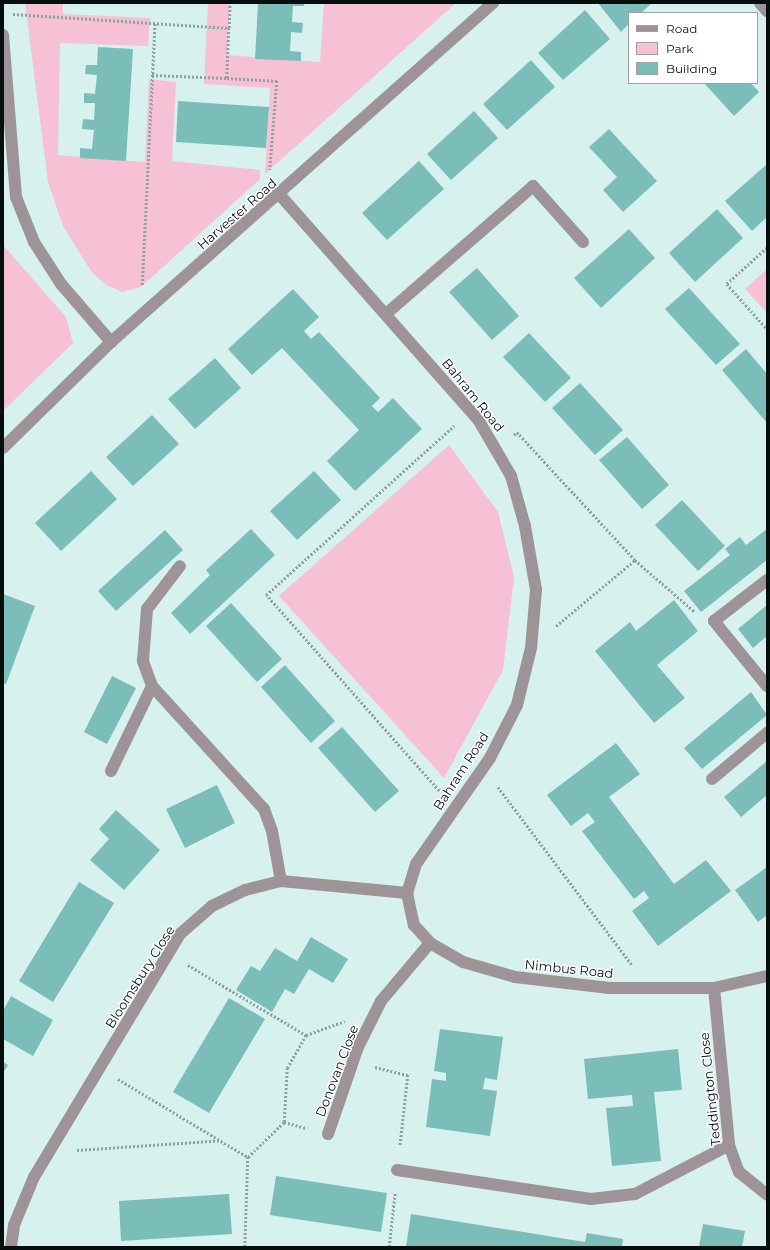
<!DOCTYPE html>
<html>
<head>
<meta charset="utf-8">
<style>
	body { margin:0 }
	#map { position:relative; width:770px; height:1250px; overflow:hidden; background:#d6f1ee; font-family:Montserrat,sans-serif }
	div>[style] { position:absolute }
	.green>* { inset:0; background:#f6c1d5 }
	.building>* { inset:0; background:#7bbeb9 }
	.path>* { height:2.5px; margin-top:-1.25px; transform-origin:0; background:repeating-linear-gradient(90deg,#8da19f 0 2px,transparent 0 4px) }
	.minor>* { height:12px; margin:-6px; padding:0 6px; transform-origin:6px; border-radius:6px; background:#9e9497 }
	span { translate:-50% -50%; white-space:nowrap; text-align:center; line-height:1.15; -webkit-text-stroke:3px #fff; paint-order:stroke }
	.street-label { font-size:13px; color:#060f0e }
	.frame { position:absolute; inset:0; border:4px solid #060f0e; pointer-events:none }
	.legend { position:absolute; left:628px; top:12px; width:130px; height:72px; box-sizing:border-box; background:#fff; border:1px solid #9b9f9f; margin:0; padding:5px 7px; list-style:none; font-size:12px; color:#060f0e }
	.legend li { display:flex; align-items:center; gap:8px; height:20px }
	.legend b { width:20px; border:1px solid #9b9f9f }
</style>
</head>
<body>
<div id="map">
	<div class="green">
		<div style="clip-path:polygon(25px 3px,63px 3px,63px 14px,150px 18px,148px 46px,60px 43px,58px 155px,145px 162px,149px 79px,176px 82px,172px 161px,260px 170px,260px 179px,141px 287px,122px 292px,106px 285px,91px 271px,63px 226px,48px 182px)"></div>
		<div style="clip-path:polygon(208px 3px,230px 3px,227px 55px,320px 62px,324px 3px,456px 3px,265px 174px,270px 88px,204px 84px)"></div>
		<div style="clip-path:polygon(3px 245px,66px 317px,73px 343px,3px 411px)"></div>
		<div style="clip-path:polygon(767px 269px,767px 313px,745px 289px)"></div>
		<div style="clip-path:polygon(449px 445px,498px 512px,514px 577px,503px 670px,444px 778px,279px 596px)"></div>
	</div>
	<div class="building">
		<div style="clip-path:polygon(258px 3px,304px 3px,304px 6px,293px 6px,292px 22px,303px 23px,302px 33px,291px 32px,290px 51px,301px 52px,301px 61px,255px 59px)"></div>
		<div style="clip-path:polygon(598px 3px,652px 3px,641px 13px,629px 13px,629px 24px,621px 32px)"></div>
		<div style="clip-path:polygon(585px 10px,610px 39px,563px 80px,538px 53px)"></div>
		<div style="clip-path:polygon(98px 47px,133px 49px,126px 161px,80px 158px,80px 148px,92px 149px,94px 130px,82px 129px,83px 119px,94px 120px,95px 103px,84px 103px,84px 93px,95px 94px,97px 75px,85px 74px,86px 65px,97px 65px)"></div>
		<div style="clip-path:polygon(531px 60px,555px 87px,507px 130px,483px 104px)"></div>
		<div style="clip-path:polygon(704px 83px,751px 83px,759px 92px,734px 116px)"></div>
		<div style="clip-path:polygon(178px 101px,269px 107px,266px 148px,176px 142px)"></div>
		<div style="clip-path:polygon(474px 111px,498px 138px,451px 180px,427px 154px)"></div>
		<div style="clip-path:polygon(609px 129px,657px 181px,623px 212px,603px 190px,617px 177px,589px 147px)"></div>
		<div style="clip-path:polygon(419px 161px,444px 189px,387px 240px,362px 213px)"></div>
		<div style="clip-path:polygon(767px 164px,767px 217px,752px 231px,725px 201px)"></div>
		<div style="clip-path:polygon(717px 209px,743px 238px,695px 282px,669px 253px)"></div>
		<div style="clip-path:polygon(629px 229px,655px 258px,601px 308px,574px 278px)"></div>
		<div style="clip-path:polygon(477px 268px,519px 316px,492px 340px,449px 292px)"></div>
		<div style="clip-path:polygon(689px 288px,740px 344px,716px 365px,665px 309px)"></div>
		<div style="clip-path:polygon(293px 289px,319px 317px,304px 331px,311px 339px,319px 332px,380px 398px,372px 406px,378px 412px,393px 398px,422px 429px,355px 491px,327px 461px,359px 430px,282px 348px,252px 375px,228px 349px)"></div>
		<div style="clip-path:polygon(529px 333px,571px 378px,545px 402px,503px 357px)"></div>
		<div style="clip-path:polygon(746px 349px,767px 374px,767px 423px,722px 370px)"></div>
		<div style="clip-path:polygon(215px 358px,241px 388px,195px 429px,168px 399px)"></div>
		<div style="clip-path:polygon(580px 383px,623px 430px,595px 455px,552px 408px)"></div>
		<div style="clip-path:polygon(152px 415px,179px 444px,133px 486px,106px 457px)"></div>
		<div style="clip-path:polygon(627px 437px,669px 485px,642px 509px,599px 460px)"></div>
		<div style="clip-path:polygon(91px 471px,117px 499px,61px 551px,35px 523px)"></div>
		<div style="clip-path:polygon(314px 471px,341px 500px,297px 540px,270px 511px)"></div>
		<div style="clip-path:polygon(682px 500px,725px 546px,698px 571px,655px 525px)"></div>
		<div style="clip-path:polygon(251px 529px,275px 555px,190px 634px,171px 613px,210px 575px,206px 570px)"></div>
		<div style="clip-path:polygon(767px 529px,767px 560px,701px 612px,684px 591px,730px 555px,725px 549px,740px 537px,746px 545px)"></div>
		<div style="clip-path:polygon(165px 530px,183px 550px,116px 611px,98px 591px)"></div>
		<div style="clip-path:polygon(3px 594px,35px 606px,6px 684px,3px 683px)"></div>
		<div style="clip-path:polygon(674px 600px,698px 631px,657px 665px,685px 698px,654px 723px,595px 651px,630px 622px,636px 631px)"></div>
		<div style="clip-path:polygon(231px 603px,282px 659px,257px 682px,206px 626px)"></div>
		<div style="clip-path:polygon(767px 605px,767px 636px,753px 648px,738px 629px)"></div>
		<div style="clip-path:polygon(285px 665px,335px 721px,311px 743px,261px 687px)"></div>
		<div style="clip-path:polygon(112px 676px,136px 688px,107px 744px,84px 732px)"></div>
		<div style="clip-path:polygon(751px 692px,767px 715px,702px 769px,684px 748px)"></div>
		<div style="clip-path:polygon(342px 727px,399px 791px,375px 812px,318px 748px)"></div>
		<div style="clip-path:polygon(616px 743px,640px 774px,609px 797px,674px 884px,706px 860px,731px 891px,658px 946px,632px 911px,649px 898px,644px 891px,634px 899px,582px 831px,595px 822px,588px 813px,571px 826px,547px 795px)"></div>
		<div style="clip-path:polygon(767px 761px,767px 795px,741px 817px,724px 797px)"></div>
		<div style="clip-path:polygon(217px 785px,235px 823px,185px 848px,166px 809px)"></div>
		<div style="clip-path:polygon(116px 810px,160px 850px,124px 890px,90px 860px,109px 839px,99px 829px)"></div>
		<div style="clip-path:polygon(767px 867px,767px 915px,758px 922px,735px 890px)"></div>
		<div style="clip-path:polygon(79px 882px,114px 903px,53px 1002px,19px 981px)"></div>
		<div style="clip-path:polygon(311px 937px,348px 959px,333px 983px,309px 969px,294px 994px,285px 989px,272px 1012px,236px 990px,251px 966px,260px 971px,275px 948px,297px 961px)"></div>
		<div style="clip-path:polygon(11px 996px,53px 1020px,33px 1056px,3px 1039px,3px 1011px)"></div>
		<div style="clip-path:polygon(229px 998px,265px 1019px,209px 1113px,173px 1092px)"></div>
		<div style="clip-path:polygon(440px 1029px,503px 1037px,497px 1080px,485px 1078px,483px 1089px,497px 1091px,490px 1136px,426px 1127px,432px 1079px,446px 1081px,446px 1073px,434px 1071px)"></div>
		<div style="clip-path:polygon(678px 1049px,682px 1090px,654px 1092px,661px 1161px,612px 1166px,606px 1108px,633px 1106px,632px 1095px,588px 1099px,584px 1059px)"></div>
		<div style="clip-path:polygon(3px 1062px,8px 1065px,3px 1073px)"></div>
		<div style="clip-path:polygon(276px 1176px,387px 1193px,381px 1232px,270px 1215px)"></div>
		<div style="clip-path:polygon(229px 1194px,232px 1234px,121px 1241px,119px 1201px)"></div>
		<div style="clip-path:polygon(411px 1214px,585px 1242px,587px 1233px,623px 1239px,622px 1247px,406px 1247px)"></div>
		<div style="clip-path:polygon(703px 1224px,745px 1231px,742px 1247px,699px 1247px)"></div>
	</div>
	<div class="path">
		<div style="left:13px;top:14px;width:216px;rotate:3.7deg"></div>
		<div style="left:229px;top:28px;width:25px;rotate:-88deg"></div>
		<div style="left:229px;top:28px;width:50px;rotate:92.3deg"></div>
		<div style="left:227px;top:78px;width:50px;rotate:3.4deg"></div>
		<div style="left:277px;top:81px;width:89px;rotate:94.5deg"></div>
		<div style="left:152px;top:75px;width:75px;rotate:2.3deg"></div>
		<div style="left:767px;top:248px;width:54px;rotate:138deg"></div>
		<div style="left:727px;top:284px;width:60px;rotate:48.4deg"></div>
		<div style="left:142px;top:285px;width:262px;rotate:-87.2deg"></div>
		<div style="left:514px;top:435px;width:4px;rotate:-45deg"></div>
		<div style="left:517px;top:432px;width:174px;rotate:47.3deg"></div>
		<div style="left:635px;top:560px;width:79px;rotate:40.9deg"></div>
		<div style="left:556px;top:626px;width:103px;rotate:-39.9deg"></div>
		<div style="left:498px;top:787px;width:223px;rotate:53deg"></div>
		<div style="left:439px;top:791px;width:261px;rotate:-131.4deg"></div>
		<div style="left:266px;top:595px;width:253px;rotate:-42deg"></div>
		<div style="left:188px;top:965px;width:137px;rotate:30.7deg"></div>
		<div style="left:375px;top:1067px;width:34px;rotate:14deg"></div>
		<div style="left:408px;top:1075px;width:72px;rotate:96.3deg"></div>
		<div style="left:118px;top:1079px;width:152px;rotate:31deg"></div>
		<div style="left:248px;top:1157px;width:90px;rotate:91.9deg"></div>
		<div style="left:284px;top:1122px;width:54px;rotate:-86.8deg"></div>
		<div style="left:287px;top:1068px;width:38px;rotate:-60deg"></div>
		<div style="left:306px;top:1035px;width:41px;rotate:-19.7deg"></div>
		<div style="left:77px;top:1150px;width:145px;rotate:-3.9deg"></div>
		<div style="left:248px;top:1157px;width:50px;rotate:-44.2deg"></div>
		<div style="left:284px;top:1122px;width:24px;rotate:15deg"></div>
		<div style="left:389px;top:1247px;width:55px;rotate:-83.8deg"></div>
	</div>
	<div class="minor">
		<div style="left:760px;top:3px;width:11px;rotate:49deg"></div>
		<div style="left:3px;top:35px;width:163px;rotate:85.4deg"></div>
		<div style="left:16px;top:197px;width:48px;rotate:68.2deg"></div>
		<div style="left:34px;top:242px;width:50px;rotate:57.3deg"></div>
		<div style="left:61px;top:284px;width:77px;rotate:49.2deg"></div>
		<div style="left:280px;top:195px;width:301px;rotate:48.6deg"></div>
		<div style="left:479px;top:421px;width:64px;rotate:59.8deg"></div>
		<div style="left:511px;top:476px;width:52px;rotate:74.4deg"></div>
		<div style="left:525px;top:526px;width:65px;rotate:80.2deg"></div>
		<div style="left:536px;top:590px;width:58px;rotate:94.9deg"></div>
		<div style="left:531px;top:648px;width:59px;rotate:103.8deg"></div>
		<div style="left:517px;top:705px;width:59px;rotate:117deg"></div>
		<div style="left:490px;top:758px;width:129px;rotate:124.9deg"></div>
		<div style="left:416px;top:864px;width:30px;rotate:107deg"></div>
		<div style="left:386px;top:314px;width:195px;rotate:-41deg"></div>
		<div style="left:533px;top:186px;width:75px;rotate:48.2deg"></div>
		<div style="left:3px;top:448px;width:151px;rotate:-44.5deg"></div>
		<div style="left:111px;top:342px;width:511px;rotate:-41.59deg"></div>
		<div style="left:767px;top:580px;width:67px;rotate:142.3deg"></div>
		<div style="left:714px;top:621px;width:84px;rotate:50.8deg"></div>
		<div style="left:152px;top:686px;width:166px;rotate:47.7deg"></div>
		<div style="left:264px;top:809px;width:23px;rotate:70deg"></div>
		<div style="left:272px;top:831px;width:51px;rotate:79.8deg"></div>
		<div style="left:111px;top:771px;width:94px;rotate:-64.2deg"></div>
		<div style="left:152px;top:686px;width:27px;rotate:-110deg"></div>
		<div style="left:143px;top:661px;width:52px;rotate:-85.6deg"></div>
		<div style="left:147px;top:609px;width:54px;rotate:-52.5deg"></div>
		<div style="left:712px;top:779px;width:72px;rotate:-39.9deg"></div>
		<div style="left:407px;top:893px;width:33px;rotate:78deg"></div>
		<div style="left:414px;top:925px;width:24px;rotate:48deg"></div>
		<div style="left:430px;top:943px;width:38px;rotate:30deg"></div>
		<div style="left:463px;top:962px;width:54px;rotate:16.1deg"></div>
		<div style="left:515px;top:977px;width:95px;rotate:6.7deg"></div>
		<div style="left:609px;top:988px;width:105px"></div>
		<div style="left:714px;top:988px;width:54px;rotate:-12.8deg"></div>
		<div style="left:714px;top:988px;width:158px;rotate:84.5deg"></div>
		<div style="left:729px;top:1145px;width:29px;rotate:70deg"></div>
		<div style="left:739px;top:1172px;width:36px;rotate:39deg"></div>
		<div style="left:328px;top:1134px;width:92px;rotate:-71deg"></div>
		<div style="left:358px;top:1047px;width:51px;rotate:-63.4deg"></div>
		<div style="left:381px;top:1001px;width:76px;rotate:-49.8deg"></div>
		<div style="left:397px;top:1170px;width:196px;rotate:8.5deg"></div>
		<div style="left:591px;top:1199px;width:44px;rotate:-6.5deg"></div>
		<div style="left:635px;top:1194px;width:106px;rotate:-27.5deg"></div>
		<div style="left:11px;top:1247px;width:22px;rotate:-82deg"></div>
		<div style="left:14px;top:1225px;width:52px;rotate:-67.4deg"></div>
		<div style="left:34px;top:1177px;width:283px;rotate:-59deg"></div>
		<div style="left:180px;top:934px;width:43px;rotate:-41.2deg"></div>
		<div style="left:212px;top:906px;width:37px;rotate:-26deg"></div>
		<div style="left:245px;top:890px;width:37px;rotate:-14deg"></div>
		<div style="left:281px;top:881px;width:127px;rotate:5.4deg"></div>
	</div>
	<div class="street-label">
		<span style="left:237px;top:214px;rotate:-41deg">Harvester Road</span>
		<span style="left:473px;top:395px;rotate:51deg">Bahram Road</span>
		<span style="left:461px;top:771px;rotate:-57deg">Bahram Road</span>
		<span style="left:569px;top:969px;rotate:6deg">Nimbus Road</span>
		<span style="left:140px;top:977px;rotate:-58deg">Bloomsbury Close</span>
		<span style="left:337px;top:1071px;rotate:-69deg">Donovan Close</span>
		<span style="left:710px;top:1089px;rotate:-96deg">Teddington Close</span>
	</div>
	<div class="frame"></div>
	<ul class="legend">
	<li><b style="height:5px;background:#9e9497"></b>Road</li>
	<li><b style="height:11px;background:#f6c1d5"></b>Park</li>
	<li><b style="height:11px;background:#7bbeb9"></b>Building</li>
	</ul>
</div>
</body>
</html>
